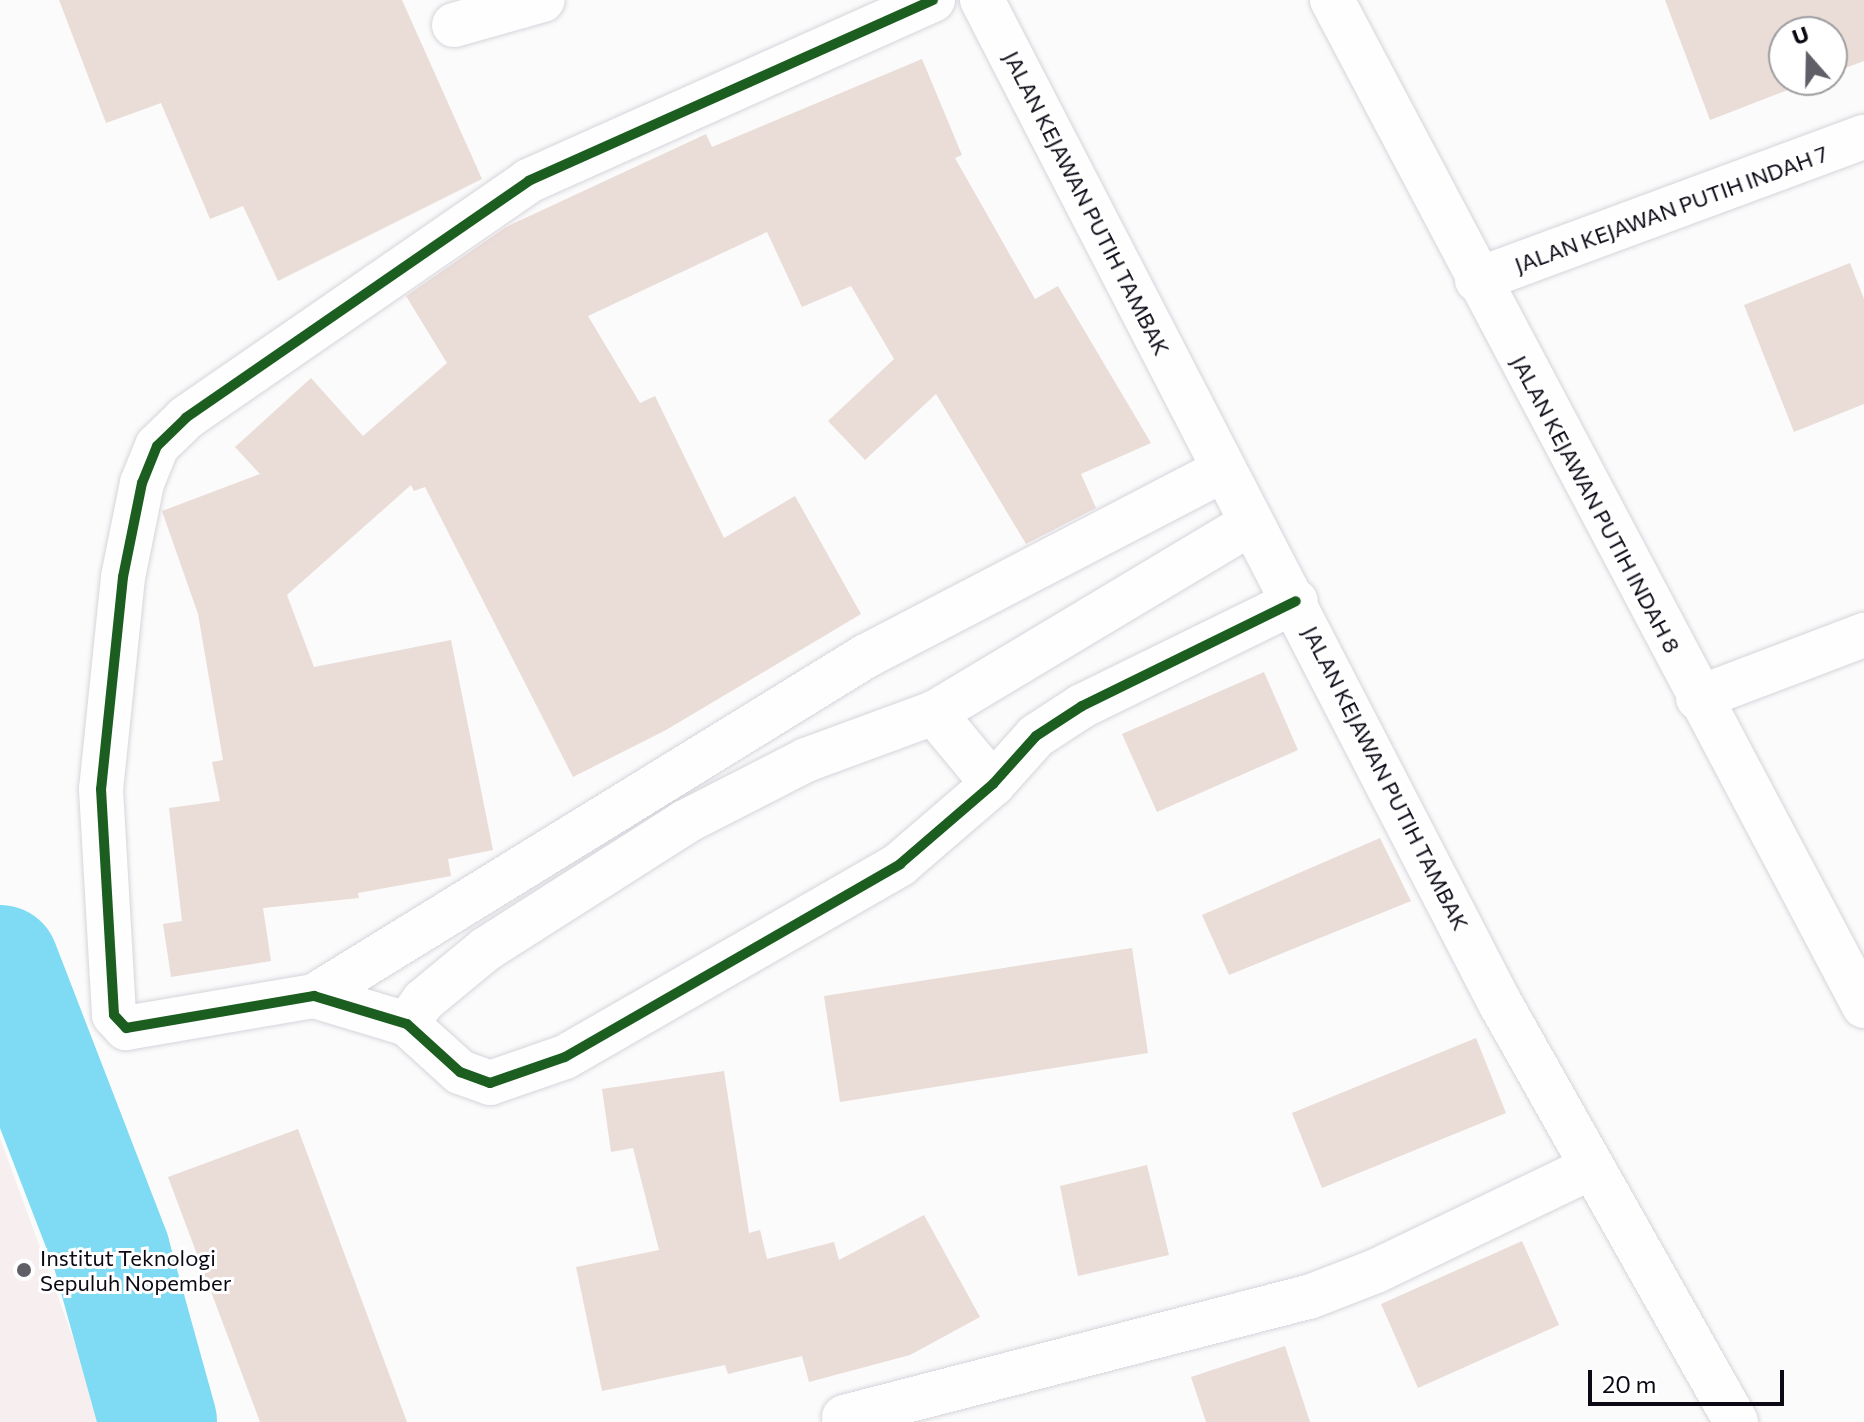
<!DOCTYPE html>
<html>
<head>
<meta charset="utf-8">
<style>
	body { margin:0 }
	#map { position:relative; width:1864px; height:1422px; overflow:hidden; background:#fbfbfb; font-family:Commissioner,sans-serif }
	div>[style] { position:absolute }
	.education>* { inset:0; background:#f7eef0 }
	.river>* { height:118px; margin:-59px; padding:0 59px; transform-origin:59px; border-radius:59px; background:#7edbf3 }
	.building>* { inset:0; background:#eadcd7 }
	.roads { filter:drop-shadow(0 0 2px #d6d4db) drop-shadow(0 0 2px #d6d4db) }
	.minor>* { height:44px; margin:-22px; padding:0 22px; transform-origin:22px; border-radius:22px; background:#fefefe }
	.cycleway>* { height:10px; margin:-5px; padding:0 5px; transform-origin:5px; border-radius:5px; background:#1b5e20 }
	.dots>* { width:22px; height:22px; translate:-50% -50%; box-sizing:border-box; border:4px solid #fff; border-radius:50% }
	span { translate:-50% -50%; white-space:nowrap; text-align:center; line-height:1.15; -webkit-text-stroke:6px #fff; paint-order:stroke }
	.street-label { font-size:22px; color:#0c0915 }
	.poi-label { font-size:22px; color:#0c0915 }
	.left { translate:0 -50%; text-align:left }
	.north { position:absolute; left:1768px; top:16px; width:80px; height:80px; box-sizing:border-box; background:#fff; border:2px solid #9e9da1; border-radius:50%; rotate:340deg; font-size:22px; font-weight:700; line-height:32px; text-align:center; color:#0c0915 }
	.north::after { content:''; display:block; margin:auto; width:28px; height:36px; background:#605e66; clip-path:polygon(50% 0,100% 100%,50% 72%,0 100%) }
	.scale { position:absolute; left:1588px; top:1370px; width:196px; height:36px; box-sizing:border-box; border:4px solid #0c0915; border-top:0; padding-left:10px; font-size:24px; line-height:28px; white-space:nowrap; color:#0c0915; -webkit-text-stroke:6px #fff; paint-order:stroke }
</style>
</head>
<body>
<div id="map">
	<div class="education">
		<div style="clip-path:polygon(0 1138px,96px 1401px,102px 1422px,0 1422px)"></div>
	</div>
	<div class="river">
		<div style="left:0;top:964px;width:309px;rotate:68.9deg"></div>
		<div style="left:111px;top:1252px;width:176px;rotate:74.5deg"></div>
	</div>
	<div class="building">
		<div style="clip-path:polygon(59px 0,402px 0,482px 179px,278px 281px,243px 206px,210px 219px,161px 103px,106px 123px)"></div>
		<div style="clip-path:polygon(1665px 0,1864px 0,1864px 61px,1832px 73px,1832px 32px,1784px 32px,1784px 80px,1814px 80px,1710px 120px)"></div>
		<div style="clip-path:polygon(922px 59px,962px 155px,955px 158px,1035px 299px,1058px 286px,1151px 443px,1081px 474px,1096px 508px,1026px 544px,936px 394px,865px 460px,828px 421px,894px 359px,851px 286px,802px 307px,767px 232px,588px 316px,640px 403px,655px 396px,724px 538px,795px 496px,861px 614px,666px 730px,573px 777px,425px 487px,414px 491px,411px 485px,287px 595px,314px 667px,451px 640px,493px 850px,448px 859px,451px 876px,358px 893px,359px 898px,263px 908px,271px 961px,171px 977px,163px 924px,182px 921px,169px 808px,220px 801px,212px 762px,223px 760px,198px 614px,162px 511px,260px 474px,235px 447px,311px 378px,363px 436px,447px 363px,406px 296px,506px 227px,706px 134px,712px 147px)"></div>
		<div style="clip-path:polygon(1850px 263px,1864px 299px,1864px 404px,1794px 432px,1744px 305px)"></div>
		<div style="clip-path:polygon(1264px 672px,1298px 750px,1157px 812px,1122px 734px)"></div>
		<div style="clip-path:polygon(1380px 838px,1411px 901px,1229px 975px,1202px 915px)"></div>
		<div style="clip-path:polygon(1132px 948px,1148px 1053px,840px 1102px,824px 996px)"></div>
		<div style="clip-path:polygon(1476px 1038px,1506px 1113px,1322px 1188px,1292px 1113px)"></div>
		<div style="clip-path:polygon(724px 1071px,749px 1233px,760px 1230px,767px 1259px,834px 1242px,839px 1260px,924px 1215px,980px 1317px,910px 1355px,809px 1382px,802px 1356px,728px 1374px,725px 1365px,602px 1391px,576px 1267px,659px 1250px,633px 1148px,611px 1152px,602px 1089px)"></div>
		<div style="clip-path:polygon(298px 1129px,407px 1422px,260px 1422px,168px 1177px)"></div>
		<div style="clip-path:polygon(1147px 1165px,1169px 1255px,1078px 1276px,1060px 1186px)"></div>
		<div style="clip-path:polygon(1522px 1241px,1559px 1325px,1418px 1388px,1381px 1304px)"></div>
		<div style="clip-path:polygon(1285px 1346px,1310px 1422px,1206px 1422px,1191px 1377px)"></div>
	</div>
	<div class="roads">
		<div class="minor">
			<div style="left:933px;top:0;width:443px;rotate:155.9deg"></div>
			<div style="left:529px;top:181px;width:417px;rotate:145.4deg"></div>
			<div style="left:186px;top:418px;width:40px;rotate:136deg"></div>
			<div style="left:157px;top:446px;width:40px;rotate:112deg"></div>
			<div style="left:142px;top:483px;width:96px;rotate:101.4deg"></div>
			<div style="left:123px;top:577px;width:213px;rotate:95.9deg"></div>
			<div style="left:101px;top:789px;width:226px;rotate:86.7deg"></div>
			<div style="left:114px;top:1015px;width:18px;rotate:47deg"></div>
			<div style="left:126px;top:1028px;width:191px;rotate:-9.7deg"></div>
			<div style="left:314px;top:996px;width:97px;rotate:16.8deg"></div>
			<div style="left:407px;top:1024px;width:72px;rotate:42.2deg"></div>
			<div style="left:460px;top:1072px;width:32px;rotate:20deg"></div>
			<div style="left:490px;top:1083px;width:79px;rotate:-19.1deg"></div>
			<div style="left:565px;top:1057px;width:387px;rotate:-29.9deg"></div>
			<div style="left:900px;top:864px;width:123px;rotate:-40.7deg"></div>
			<div style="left:993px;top:784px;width:64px;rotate:-48.1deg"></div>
			<div style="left:1036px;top:736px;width:55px;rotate:-33.1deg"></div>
			<div style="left:1082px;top:706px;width:238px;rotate:-26.1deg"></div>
			<div style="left:982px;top:0;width:1129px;rotate:62.69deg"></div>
			<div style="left:1500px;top:1003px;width:481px;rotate:60.6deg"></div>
			<div style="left:1332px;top:0;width:1138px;rotate:62.13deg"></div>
			<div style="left:454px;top:25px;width:92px;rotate:-15.7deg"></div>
			<div style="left:1477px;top:280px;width:413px;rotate:-20.3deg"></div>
			<div style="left:1698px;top:698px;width:178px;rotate:-20.8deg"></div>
			<div style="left:934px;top:713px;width:92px;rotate:50.3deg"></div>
			<div style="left:314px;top:996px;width:648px;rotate:-31.63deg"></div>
			<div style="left:866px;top:656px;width:403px;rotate:-27.5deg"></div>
			<div style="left:407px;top:1024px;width:28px;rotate:-55deg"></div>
			<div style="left:423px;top:1001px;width:82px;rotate:-39.5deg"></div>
			<div style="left:486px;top:949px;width:236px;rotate:-32.5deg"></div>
			<div style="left:685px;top:822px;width:136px;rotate:-27.1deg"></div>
			<div style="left:806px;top:760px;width:136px;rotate:-20.2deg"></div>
			<div style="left:934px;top:713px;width:370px;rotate:-30.9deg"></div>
			<div style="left:844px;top:1417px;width:480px;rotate:-14.5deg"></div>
			<div style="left:1309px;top:1297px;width:72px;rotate:-21.2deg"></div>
			<div style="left:1376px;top:1271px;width:237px;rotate:-25.7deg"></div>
		</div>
	</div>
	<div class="cycleway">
		<div style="left:933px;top:0;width:443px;rotate:155.9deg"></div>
		<div style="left:529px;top:181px;width:417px;rotate:145.4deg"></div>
		<div style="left:186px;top:418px;width:40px;rotate:136deg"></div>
		<div style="left:157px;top:446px;width:40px;rotate:112deg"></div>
		<div style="left:142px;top:483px;width:96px;rotate:101.4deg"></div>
		<div style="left:123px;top:577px;width:213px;rotate:95.9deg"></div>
		<div style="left:101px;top:789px;width:226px;rotate:86.7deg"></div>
		<div style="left:114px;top:1015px;width:18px;rotate:47deg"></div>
		<div style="left:126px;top:1028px;width:191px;rotate:-9.7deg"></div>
		<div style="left:314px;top:996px;width:97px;rotate:16.8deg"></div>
		<div style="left:407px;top:1024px;width:72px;rotate:42.2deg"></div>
		<div style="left:460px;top:1072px;width:32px;rotate:20deg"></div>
		<div style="left:490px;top:1083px;width:79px;rotate:-19.1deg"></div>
		<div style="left:565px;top:1057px;width:387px;rotate:-29.9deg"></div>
		<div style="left:900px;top:864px;width:123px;rotate:-40.7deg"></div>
		<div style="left:993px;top:784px;width:64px;rotate:-48.1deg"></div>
		<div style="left:1036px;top:736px;width:55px;rotate:-33.1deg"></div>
		<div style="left:1082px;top:706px;width:238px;rotate:-26.1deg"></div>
	</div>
	<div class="dots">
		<div style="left:24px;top:1270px;background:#605e66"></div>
	</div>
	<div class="street-label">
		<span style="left:1087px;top:203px;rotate:63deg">JALAN KEJAWAN PUTIH TAMBAK</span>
		<span style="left:1671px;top:209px;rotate:-20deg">JALAN KEJAWAN PUTIH INDAH 7</span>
		<span style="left:1596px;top:504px;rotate:62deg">JALAN KEJAWAN PUTIH INDAH 8</span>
		<span style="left:1386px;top:778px;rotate:63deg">JALAN KEJAWAN PUTIH TAMBAK</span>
	</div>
	<div class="poi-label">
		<span class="left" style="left:40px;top:1270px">Institut Teknologi<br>Sepuluh Nopember</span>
	</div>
	<div class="north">U</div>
	<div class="scale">20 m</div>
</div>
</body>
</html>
